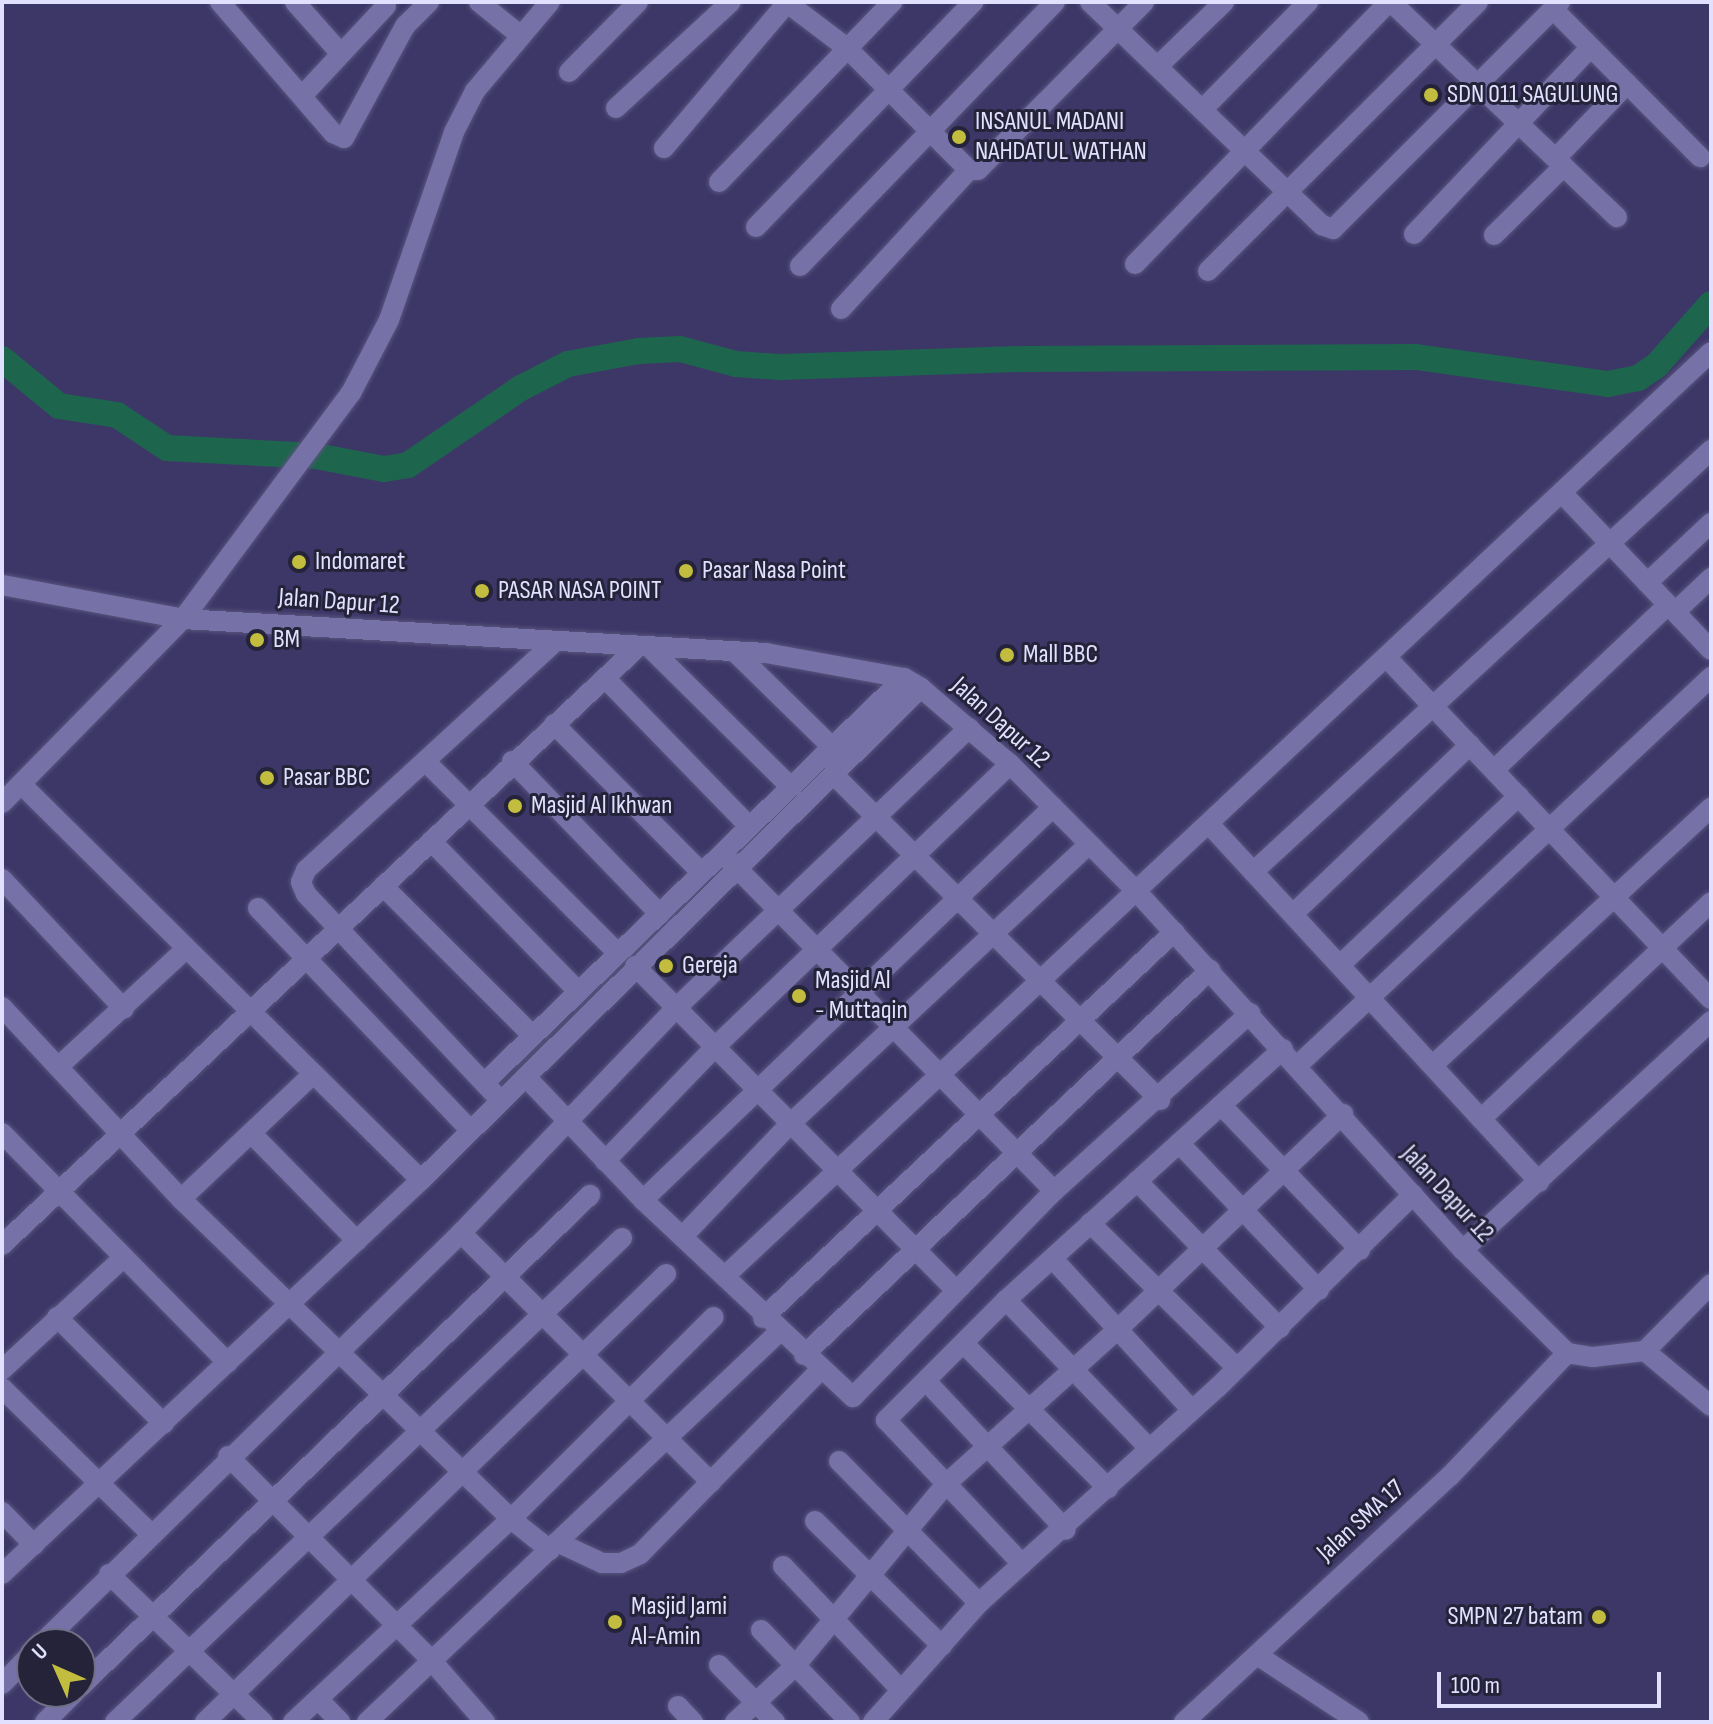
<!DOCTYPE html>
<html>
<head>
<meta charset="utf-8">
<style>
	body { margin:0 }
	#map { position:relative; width:1713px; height:1724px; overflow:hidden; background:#3d3768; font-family:"Sofia Sans Condensed",sans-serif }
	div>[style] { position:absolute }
	.river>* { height:26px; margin:-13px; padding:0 13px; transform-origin:13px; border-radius:13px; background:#1e654e }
	.roads { filter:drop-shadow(0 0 2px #59547d) drop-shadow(0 0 2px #59547d) }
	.minor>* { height:20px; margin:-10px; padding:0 10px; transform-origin:10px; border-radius:10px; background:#7672a8 }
	.dots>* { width:22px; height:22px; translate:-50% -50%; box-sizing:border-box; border:4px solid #242339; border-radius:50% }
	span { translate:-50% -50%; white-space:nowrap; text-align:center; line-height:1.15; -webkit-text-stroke:6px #242339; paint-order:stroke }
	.poi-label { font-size:26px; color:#e1e0ff }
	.left { translate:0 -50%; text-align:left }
	.right { translate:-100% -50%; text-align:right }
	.street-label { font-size:26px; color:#e1e0ff }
	.frame { position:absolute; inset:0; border:4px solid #e1e0ff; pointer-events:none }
	.north { position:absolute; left:16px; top:1628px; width:80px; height:80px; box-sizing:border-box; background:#242339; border:2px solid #706f88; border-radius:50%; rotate:315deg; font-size:22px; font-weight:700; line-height:32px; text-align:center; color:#e1e0ff }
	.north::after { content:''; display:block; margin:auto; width:28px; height:36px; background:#c2bd3f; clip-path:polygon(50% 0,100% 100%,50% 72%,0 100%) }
	.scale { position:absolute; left:1437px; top:1672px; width:224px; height:36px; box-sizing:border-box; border:4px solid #e1e0ff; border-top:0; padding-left:10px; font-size:24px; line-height:28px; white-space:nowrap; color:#e1e0ff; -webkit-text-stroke:6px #242339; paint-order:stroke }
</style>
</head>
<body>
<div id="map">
	<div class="river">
		<div style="left:2px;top:359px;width:74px;rotate:39.5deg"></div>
		<div style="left:59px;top:406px;width:59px;rotate:8.8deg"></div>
		<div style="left:117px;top:415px;width:60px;rotate:33.4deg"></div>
		<div style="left:167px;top:448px;width:149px;rotate:3.1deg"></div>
		<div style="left:316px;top:456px;width:69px;rotate:10.8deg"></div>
		<div style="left:384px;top:469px;width:24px;rotate:-9deg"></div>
		<div style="left:408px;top:465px;width:137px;rotate:-34.3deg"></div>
		<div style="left:521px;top:388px;width:53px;rotate:-27.1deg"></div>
		<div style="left:568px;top:364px;width:72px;rotate:-10.4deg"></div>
		<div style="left:639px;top:351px;width:41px;rotate:-2.8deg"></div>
		<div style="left:680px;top:349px;width:58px;rotate:15deg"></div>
		<div style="left:736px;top:364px;width:44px;rotate:3.9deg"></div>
		<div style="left:780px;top:367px;width:244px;rotate:-1.9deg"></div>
		<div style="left:1024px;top:359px;width:392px;rotate:-0.3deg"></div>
		<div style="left:1416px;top:357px;width:194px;rotate:8deg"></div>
		<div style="left:1608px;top:384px;width:31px;rotate:-11deg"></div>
		<div style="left:1638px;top:378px;width:23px;rotate:-34deg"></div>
		<div style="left:1657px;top:365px;width:81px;rotate:-48.5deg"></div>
	</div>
	<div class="roads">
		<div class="minor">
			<div style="left:220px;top:2px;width:173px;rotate:49.2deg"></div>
			<div style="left:333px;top:133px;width:12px;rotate:24deg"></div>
			<div style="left:344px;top:138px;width:128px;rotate:-61.4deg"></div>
			<div style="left:405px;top:26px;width:34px;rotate:-45deg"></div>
			<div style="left:295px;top:2px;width:69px;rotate:48.5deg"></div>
			<div style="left:479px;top:2px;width:54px;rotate:39deg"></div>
			<div style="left:786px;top:2px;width:76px;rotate:37deg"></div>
			<div style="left:847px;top:48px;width:173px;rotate:45deg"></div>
			<div style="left:1090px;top:2px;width:322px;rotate:43.9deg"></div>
			<div style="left:1322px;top:225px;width:12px;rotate:20deg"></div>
			<div style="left:1333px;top:229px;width:321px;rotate:-45deg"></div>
			<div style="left:1391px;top:2px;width:312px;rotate:43.6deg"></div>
			<div style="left:1553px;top:9px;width:209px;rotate:45.2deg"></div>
			<div style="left:1158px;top:66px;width:92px;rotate:-44.1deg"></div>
			<div style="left:569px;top:72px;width:98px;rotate:-45.4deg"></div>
			<div style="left:302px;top:96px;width:123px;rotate:-47deg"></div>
			<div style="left:616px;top:108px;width:156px;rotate:-42.7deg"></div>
			<div style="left:1203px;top:109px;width:150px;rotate:-45.5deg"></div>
			<div style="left:664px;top:148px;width:192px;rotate:-49.7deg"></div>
			<div style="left:1556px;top:158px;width:103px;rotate:-46.2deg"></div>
			<div style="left:719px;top:182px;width:250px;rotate:-46.1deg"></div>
			<div style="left:756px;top:227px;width:313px;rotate:-46deg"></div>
			<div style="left:1414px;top:234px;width:257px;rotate:-46.6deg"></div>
			<div style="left:1494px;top:235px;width:98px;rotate:-44.6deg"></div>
			<div style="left:1135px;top:264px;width:365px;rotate:-45.9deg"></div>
			<div style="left:800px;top:266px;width:367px;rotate:-46deg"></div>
			<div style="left:1208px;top:271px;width:381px;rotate:-44.9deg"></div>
			<div style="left:841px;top:309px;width:189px;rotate:-47.4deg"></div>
			<div style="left:969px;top:170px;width:9px"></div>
			<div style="left:978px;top:170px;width:236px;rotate:-45.3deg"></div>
			<div style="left:1562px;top:493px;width:216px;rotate:46.5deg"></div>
			<div style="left:1647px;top:583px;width:88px;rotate:-43.2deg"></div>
			<div style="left:2px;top:585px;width:184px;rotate:10.6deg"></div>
			<div style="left:183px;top:619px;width:584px;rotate:3.34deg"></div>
			<div style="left:766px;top:653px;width:140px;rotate:10.3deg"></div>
			<div style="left:904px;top:678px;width:20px;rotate:30deg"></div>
			<div style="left:921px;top:688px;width:117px;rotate:40.5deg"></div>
			<div style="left:1010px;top:764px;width:180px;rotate:45.2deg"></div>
			<div style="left:1137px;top:892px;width:484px;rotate:47.7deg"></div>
			<div style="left:1463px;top:1250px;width:146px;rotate:44.7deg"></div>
			<div style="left:1567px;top:1353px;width:26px;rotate:9deg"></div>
			<div style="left:1593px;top:1357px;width:52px;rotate:-6.6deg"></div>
			<div style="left:1645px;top:1351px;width:86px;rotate:39.8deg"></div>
			<div style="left:1675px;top:612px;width:50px;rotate:-43.4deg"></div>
			<div style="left:650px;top:648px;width:198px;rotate:44.6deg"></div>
			<div style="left:734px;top:651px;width:137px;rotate:44.4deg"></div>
			<div style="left:1387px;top:658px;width:470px;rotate:46.5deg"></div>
			<div style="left:605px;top:678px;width:205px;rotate:45.8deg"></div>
			<div style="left:554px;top:724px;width:207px;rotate:45.2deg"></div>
			<div style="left:512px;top:761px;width:213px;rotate:46deg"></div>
			<div style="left:426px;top:762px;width:271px;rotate:44.9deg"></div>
			<div style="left:1494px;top:770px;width:240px;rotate:-43.5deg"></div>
			<div style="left:833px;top:774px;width:462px;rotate:44.9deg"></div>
			<div style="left:21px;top:784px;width:563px;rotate:44.71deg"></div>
			<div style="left:2px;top:803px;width:258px;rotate:-45.5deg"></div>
			<div style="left:183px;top:619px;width:282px;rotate:-53.4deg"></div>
			<div style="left:351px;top:393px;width:82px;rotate:-62.5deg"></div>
			<div style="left:389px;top:320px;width:199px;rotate:-70.9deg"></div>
			<div style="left:454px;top:132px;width:46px;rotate:-62.9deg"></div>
			<div style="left:475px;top:91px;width:116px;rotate:-49.9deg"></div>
			<div style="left:1209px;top:824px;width:487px;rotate:47.3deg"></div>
			<div style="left:431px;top:841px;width:211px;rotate:45.6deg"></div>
			<div style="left:726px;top:857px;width:468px;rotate:45.5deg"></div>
			<div style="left:1253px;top:872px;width:623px;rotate:-42.66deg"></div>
			<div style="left:2px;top:879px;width:178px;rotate:46.8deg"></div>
			<div style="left:383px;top:886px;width:212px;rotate:45deg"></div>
			<div style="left:258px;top:908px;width:308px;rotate:46.3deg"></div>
			<div style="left:1293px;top:914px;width:245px;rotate:-43.7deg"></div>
			<div style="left:1340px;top:965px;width:246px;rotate:-43.4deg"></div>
			<div style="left:635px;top:966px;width:456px;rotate:45.3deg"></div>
			<div style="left:2px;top:1007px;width:262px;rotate:47deg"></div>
			<div style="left:181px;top:1199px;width:460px;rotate:44.1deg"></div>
			<div style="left:511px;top:1519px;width:50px;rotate:38.5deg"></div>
			<div style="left:1283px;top:1049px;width:374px;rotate:137.8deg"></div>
			<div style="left:1006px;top:1300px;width:170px;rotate:135deg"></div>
			<div style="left:886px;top:1420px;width:198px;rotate:46.6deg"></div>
			<div style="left:1022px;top:1564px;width:264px;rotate:-42.1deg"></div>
			<div style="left:1218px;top:1387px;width:274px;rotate:-44.6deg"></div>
			<div style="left:1298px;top:1065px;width:567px;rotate:-43.21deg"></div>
			<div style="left:1433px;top:1065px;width:379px;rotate:-42.8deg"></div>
			<div style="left:58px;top:1067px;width:174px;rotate:-42.7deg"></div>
			<div style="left:526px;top:1077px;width:170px;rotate:46.4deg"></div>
			<div style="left:643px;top:1200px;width:288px;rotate:43.2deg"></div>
			<div style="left:853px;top:1397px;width:288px;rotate:-45.7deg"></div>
			<div style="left:1054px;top:1191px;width:265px;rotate:-42.2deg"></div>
			<div style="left:485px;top:1082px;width:582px;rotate:-43.96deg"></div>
			<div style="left:501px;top:1101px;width:284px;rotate:-133.3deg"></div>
			<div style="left:306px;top:894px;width:13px;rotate:-113deg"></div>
			<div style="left:301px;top:882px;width:13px;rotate:-67deg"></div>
			<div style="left:306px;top:870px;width:338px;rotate:-42.5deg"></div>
			<div style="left:1221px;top:1105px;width:201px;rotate:46.2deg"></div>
			<div style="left:1481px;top:1119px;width:316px;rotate:-43.3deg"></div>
			<div style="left:2px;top:1133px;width:322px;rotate:45.5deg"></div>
			<div style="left:252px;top:1134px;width:150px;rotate:45.5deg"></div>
			<div style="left:1179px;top:1143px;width:203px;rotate:46.4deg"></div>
			<div style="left:605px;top:1161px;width:158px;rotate:-46deg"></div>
			<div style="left:715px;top:1047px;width:409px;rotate:-43.8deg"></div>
			<div style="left:1137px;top:1181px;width:205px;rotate:45.8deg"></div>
			<div style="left:181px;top:1199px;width:180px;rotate:-43.4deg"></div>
			<div style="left:643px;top:1200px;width:568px;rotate:-43.79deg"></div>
			<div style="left:1090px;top:1223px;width:206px;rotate:44.6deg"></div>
			<div style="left:461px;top:1233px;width:353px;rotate:44.9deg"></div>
			<div style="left:683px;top:1236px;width:155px;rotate:-46.3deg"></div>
			<div style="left:790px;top:1124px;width:408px;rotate:-43.1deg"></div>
			<div style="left:2px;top:1245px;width:873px;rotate:-43.24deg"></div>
			<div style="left:1463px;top:1250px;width:338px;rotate:-42.7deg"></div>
			<div style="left:1053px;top:1259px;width:202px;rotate:47.4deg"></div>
			<div style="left:725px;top:1276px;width:1351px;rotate:-43.14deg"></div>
			<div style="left:1006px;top:1300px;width:206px;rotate:46deg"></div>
			<div style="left:57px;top:1317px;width:151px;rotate:45deg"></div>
			<div style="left:763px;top:1318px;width:564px;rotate:-43.2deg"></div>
			<div style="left:964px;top:1344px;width:204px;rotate:45deg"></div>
			<div style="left:1645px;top:1351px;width:94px;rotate:-45.4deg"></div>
			<div style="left:804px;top:1355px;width:560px;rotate:-43.48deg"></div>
			<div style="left:2px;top:1370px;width:166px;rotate:-42.8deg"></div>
			<div style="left:926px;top:1381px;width:204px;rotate:46.8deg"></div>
			<div style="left:2px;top:1388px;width:207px;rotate:44.4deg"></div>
			<div style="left:228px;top:1456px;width:289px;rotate:45.1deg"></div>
			<div style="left:432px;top:1661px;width:81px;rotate:49deg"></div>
			<div style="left:839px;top:1461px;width:199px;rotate:45.4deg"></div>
			<div style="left:2px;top:1512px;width:46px;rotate:45.9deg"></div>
			<div style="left:815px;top:1521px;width:178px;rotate:44.5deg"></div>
			<div style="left:557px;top:1542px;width:50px;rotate:25deg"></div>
			<div style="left:602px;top:1563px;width:19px"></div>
			<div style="left:621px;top:1563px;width:21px;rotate:-25deg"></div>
			<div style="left:640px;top:1554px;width:257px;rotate:-45.6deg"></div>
			<div style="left:783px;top:1566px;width:171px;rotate:46.4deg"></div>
			<div style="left:2px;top:1574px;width:575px;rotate:-43.24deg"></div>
			<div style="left:421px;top:1180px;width:701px;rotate:-44.54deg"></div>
			<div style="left:109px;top:1574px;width:214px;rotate:43.9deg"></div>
			<div style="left:761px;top:1630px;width:128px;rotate:45.9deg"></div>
			<div style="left:41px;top:1644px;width:588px;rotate:-44.38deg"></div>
			<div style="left:461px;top:1233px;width:313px;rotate:-46.3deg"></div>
			<div style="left:677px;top:1007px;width:404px;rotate:-43.7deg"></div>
			<div style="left:1257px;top:1655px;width:122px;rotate:33.3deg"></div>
			<div style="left:719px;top:1665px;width:80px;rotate:45.5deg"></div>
			<div style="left:2px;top:1684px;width:43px;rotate:-45.9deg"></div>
			<div style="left:80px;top:1687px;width:709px;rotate:-43.97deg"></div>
			<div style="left:318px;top:1699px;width:32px;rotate:46deg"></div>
			<div style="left:678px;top:1706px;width:22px;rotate:47deg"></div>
			<div style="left:45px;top:1722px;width:42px;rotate:-45deg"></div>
			<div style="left:115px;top:1722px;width:701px;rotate:-43.67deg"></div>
			<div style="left:205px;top:1722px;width:643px;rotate:-44.18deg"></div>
			<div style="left:293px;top:1722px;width:298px;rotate:-43deg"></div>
			<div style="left:511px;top:1519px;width:286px;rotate:-44.9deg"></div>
			<div style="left:367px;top:1722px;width:567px;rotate:-43.43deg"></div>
			<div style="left:735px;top:1722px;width:82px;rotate:-43deg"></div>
			<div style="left:795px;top:1666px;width:236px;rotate:-50.3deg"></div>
			<div style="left:946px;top:1484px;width:230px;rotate:-42deg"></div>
			<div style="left:1117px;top:1330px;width:313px;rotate:-43.7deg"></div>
			<div style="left:873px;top:1722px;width:159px;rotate:-48.3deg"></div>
			<div style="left:979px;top:1603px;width:58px;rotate:-42.2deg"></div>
			<div style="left:1184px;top:1722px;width:362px;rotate:-42.8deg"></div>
			<div style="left:1450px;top:1476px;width:170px;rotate:-46.4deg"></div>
		</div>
	</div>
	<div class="dots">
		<div style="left:1431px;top:95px;background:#c2bd3f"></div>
		<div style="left:959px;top:137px;background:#c2bd3f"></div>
		<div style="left:299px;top:562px;background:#c2bd3f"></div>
		<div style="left:686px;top:571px;background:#c2bd3f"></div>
		<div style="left:482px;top:591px;background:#c2bd3f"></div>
		<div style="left:257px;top:640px;background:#c2bd3f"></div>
		<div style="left:1007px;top:655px;background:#c2bd3f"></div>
		<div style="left:267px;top:778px;background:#c2bd3f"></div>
		<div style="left:515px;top:806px;background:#c2bd3f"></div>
		<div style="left:666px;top:966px;background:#c2bd3f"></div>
		<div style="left:799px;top:996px;background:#c2bd3f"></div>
		<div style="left:1599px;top:1617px;background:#c2bd3f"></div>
		<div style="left:615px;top:1622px;background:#c2bd3f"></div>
	</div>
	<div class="poi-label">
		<span class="left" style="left:1447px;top:95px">SDN 011 SAGULUNG</span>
		<span class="left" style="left:975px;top:137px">INSANUL MADANI<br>NAHDATUL WATHAN</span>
		<span class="left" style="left:315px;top:562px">Indomaret</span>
		<span class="left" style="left:702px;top:571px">Pasar Nasa Point</span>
		<span class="left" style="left:498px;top:591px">PASAR NASA POINT</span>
		<span class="left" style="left:273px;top:640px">BM</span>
		<span class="left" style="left:1023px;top:655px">Mall BBC</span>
		<span class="left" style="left:283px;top:778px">Pasar BBC</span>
		<span class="left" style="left:531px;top:806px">Masjid Al Ikhwan</span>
		<span class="left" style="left:682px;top:966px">Gereja</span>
		<span class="left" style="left:815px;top:996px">Masjid Al<br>- Muttaqin</span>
		<span class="left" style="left:631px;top:1622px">Masjid Jami<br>Al-Amin</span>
		<span class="right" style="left:1583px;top:1617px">SMPN 27 batam</span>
	</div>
	<div class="street-label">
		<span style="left:339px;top:602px;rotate:4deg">Jalan Dapur 12</span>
		<span style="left:1000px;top:723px;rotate:42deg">Jalan Dapur 12</span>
		<span style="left:1447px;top:1194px;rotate:47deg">Jalan Dapur 12</span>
		<span style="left:1361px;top:1521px;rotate:-42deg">Jalan SMA 17</span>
	</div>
	<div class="frame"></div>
	<div class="north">U</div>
	<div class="scale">100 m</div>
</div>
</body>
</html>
